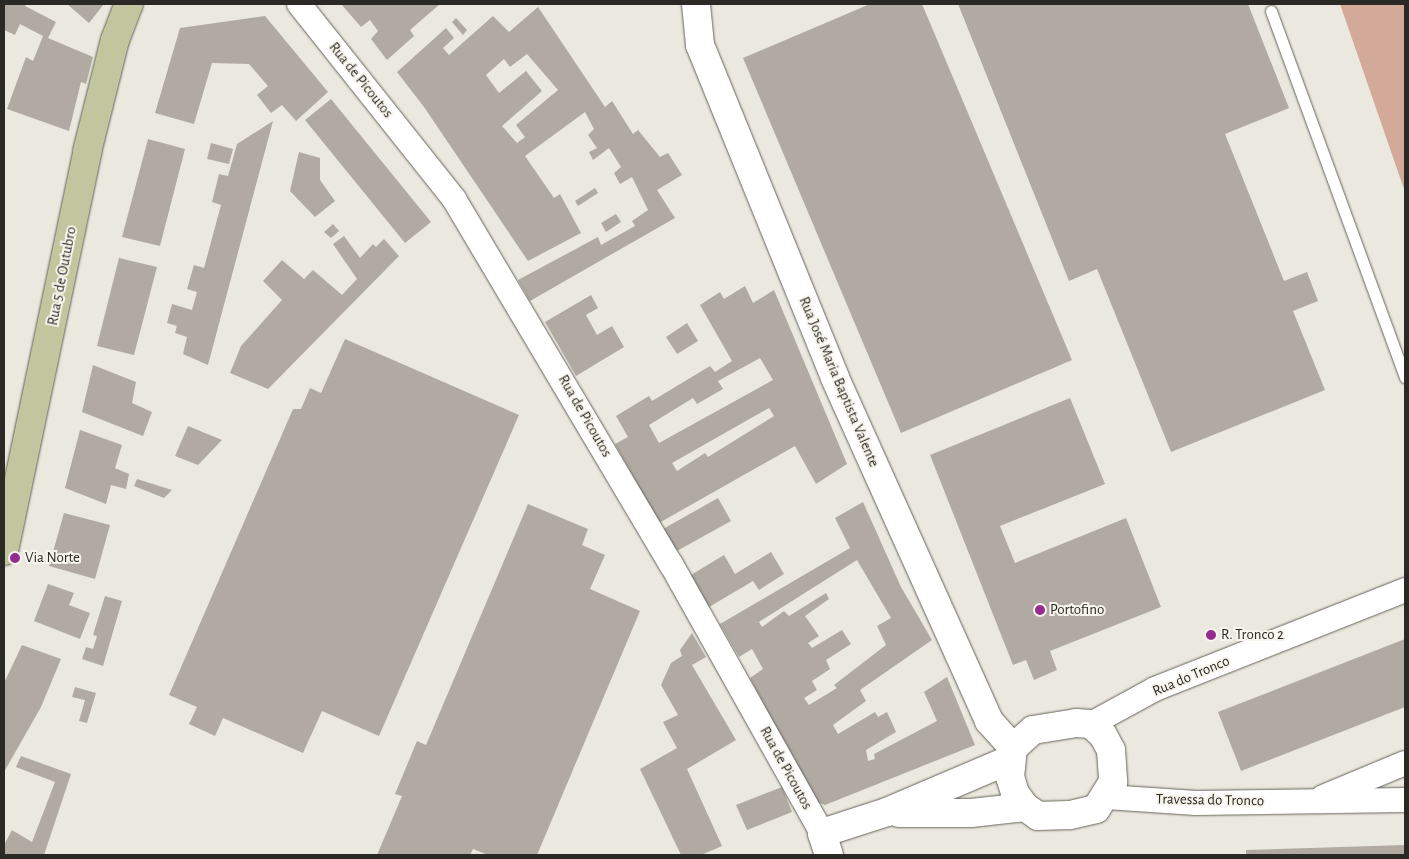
<!DOCTYPE html>
<html>
<head>
<meta charset="utf-8">
<style>
	body { margin:0 }
	#map { position:relative; width:1409px; height:859px; overflow:hidden; background:#ebe8df; font-family:"Alegreya Sans",sans-serif }
	div>[style] { position:absolute }
	.forest>* { inset:0; background:#d3a999 }
	.building>* { inset:0; background:#b0aaa3 }
	.roads { filter:drop-shadow(0 0 1px #65635b) drop-shadow(0 0 1px #65635b) }
	.lane>* { height:11px; margin:-5.5px; padding:0 5.5px; transform-origin:5.5px; border-radius:5.5px; background:#fff }
	.street>* { height:24px; margin:-12px; padding:0 12px; transform-origin:12px; border-radius:12px; background:#fff }
	.secondary>* { height:28px; margin:-14px; padding:0 14px; transform-origin:14px; border-radius:14px; background:#fff }
	.primary>* { height:28px; margin:-14px; padding:0 14px; transform-origin:14px; border-radius:14px; background:#c1c69e }
	.dots>* { width:14px; height:14px; translate:-50% -50%; box-sizing:border-box; border:2px solid #f8f5ed; border-radius:50% }
	span { translate:-50% -50%; white-space:nowrap; text-align:center; line-height:1.15; -webkit-text-stroke:4px #f8f5ed; paint-order:stroke }
	.street-label { font-size:15px; color:#2a2926 }
	.poi-label { font-size:15px; color:#2a2926 }
	.left { translate:0 -50%; text-align:left }
	.frame { position:absolute; inset:0; border:5px solid #2a2926; pointer-events:none }
</style>
</head>
<body>
<div id="map">
	<div class="forest">
		<div style="clip-path:polygon(1340px 4px,1405px 4px,1405px 192px)"></div>
	</div>
	<div class="building">
		<div style="clip-path:polygon(4px 4px,26px 4px,25px 6px,56px 22px,48px 38px,93px 57px,86px 84px,81px 82px,69px 131px,7px 109px,26px 57px,33px 61px,43px 36px,20px 24px,15px 35px,4px 30px)"></div>
		<div style="clip-path:polygon(67px 4px,104px 4px,89px 23px)"></div>
		<div style="clip-path:polygon(341px 4px,440px 4px,410px 30px,414px 36px,387px 60px,371px 39px,378px 31px,370px 20px,361px 27px)"></div>
		<div style="clip-path:polygon(870px 4px,922px 4px,1072px 360px,901px 433px,743px 58px)"></div>
		<div style="clip-path:polygon(958px 4px,1248px 4px,1289px 108px,1225px 134px,1284px 281px,1307px 272px,1318px 301px,1293px 311px,1325px 390px,1171px 452px,1097px 269px,1069px 281px)"></div>
		<div style="clip-path:polygon(evenodd,538px 7px,605px 107px,612px 101px,633px 134px,638px 130px,660px 157px,668px 153px,682px 175px,657px 190px,675px 218px,530px 301px,518px 280px,598px 237px,601px 245px,635px 226px,632px 221px,648px 210px,632px 177px,620px 184px,614px 173px,621px 167px,609px 148px,593px 160px,589px 152px,597px 148px,588px 135px,594px 129px,585px 112px,525px 156px,554px 198px,560px 194px,581px 233px,528px 261px,424px 107px,397px 72px,446px 28px,454px 38px,443px 48px,449px 55px,493px 16px,509px 32px,538px 7px,527px 54px,558px 90px,516px 125px,525px 137px,517px 143px,502px 126px,542px 91px,526px 71px,499px 93px,486px 75px,504px 59px,510px 67px,527px 54px)"></div>
		<div style="clip-path:polygon(265px 16px,328px 92px,296px 121px,282px 105px,271px 113px,257px 95px,268px 86px,249px 64px,212px 63px,194px 124px,155px 113px,180px 28px)"></div>
		<div style="clip-path:polygon(456px 18px,467px 30px,463px 35px,452px 22px)"></div>
		<div style="clip-path:polygon(331px 99px,431px 222px,405px 243px,305px 120px)"></div>
		<div style="clip-path:polygon(273px 121px,208px 365px,183px 354px,187px 337px,175px 333px,177px 326px,167px 323px,172px 304px,192px 310px,197px 292px,187px 289px,194px 265px,204px 268px,221px 205px,212px 202px,219px 174px,228px 176px,237px 144px)"></div>
		<div style="clip-path:polygon(148px 139px,185px 149px,160px 246px,122px 237px)"></div>
		<div style="clip-path:polygon(211px 143px,233px 149px,229px 164px,207px 159px)"></div>
		<div style="clip-path:polygon(299px 152px,320px 158px,320px 180px,335px 201px,315px 217px,290px 191px)"></div>
		<div style="clip-path:polygon(595px 188px,598px 193px,578px 206px,575px 201px)"></div>
		<div style="clip-path:polygon(616px 214px,621px 222px,606px 232px,601px 223px)"></div>
		<div style="clip-path:polygon(333px 224px,339px 231px,331px 238px,324px 232px)"></div>
		<div style="clip-path:polygon(344px 236px,360px 258px,373px 244px,376px 247px,384px 239px,399px 256px,268px 389px,230px 373px,241px 346px,282px 300px,263px 281px,282px 260px,304px 279px,313px 270px,342px 295px,357px 279px,333px 244px)"></div>
		<div style="clip-path:polygon(119px 258px,157px 267px,134px 355px,97px 346px)"></div>
		<div style="clip-path:polygon(evenodd,745px 286px,753px 303px,774px 290px,847px 464px,816px 484px,795px 446px,659px 523px,615px 444px,628px 437px,616px 416px,649px 396px,652px 401px,710px 366px,715px 372px,732px 361px,700px 305px,720px 292px,724px 299px,745px 286px,760px 358px,773px 380px,659px 443px,649px 425px,693px 398px,697px 404px,723px 389px,718px 381px,760px 358px,745px 286px,769px 408px,774px 416px,708px 457px,705px 453px,677px 471px,672px 463px,769px 408px)"></div>
		<div style="clip-path:polygon(591px 295px,598px 308px,586px 315px,597px 335px,612px 326px,624px 347px,576px 376px,545px 322px)"></div>
		<div style="clip-path:polygon(687px 323px,698px 341px,677px 354px,666px 337px)"></div>
		<div style="clip-path:polygon(345px 339px,519px 415px,379px 736px,322px 711px,303px 753px,223px 718px,215px 736px,189px 724px,197px 707px,169px 695px,293px 409px,301px 409px,310px 388px,321px 393px)"></div>
		<div style="clip-path:polygon(93px 365px,136px 382px,132px 403px,152px 412px,143px 436px,82px 412px)"></div>
		<div style="clip-path:polygon(1070px 398px,1105px 484px,1000px 526px,1015px 563px,1126px 518px,1161px 607px,1050px 651px,1057px 670px,1034px 680px,1026px 660px,1013px 665px,930px 455px)"></div>
		<div style="clip-path:polygon(188px 426px,222px 440px,198px 465px,175px 456px)"></div>
		<div style="clip-path:polygon(80px 430px,122px 445px,115px 468px,129px 474px,126px 489px,111px 485px,106px 504px,65px 488px)"></div>
		<div style="clip-path:polygon(137px 479px,172px 490px,164px 498px,134px 486px)"></div>
		<div style="clip-path:polygon(718px 498px,731px 521px,675px 552px,663px 529px)"></div>
		<div style="clip-path:polygon(evenodd,863px 502px,901px 587px,932px 640px,860px 690px,866px 701px,833px 725px,838px 734px,875px 712px,878px 717px,887px 712px,896px 732px,866px 750px,868px 761px,875px 759px,874px 754px,937px 721px,924px 692px,947px 677px,975px 745px,825px 805px,815px 801px,750px 678px,763px 669px,752px 649px,739px 657px,720px 624px,850px 548px,835px 518px,863px 502px,857px 560px,891px 618px,877px 626px,886px 645px,834px 685px,837px 688px,809px 705px,804px 698px,817px 690px,812px 681px,830px 669px,826px 660px,851px 644px,842px 630px,812px 648px,808px 643px,819px 636px,805px 616px,829px 599px,826px 593px,789px 616px,784px 611px,762px 627px,759px 622px,857px 560px)"></div>
		<div style="clip-path:polygon(528px 504px,588px 529px,582px 545px,605px 555px,590px 589px,640px 611px,537px 855px,488px 855px,473px 849px,470px 855px,377px 855px,402px 796px,395px 794px,417px 741px,426px 745px)"></div>
		<div style="clip-path:polygon(64px 513px,110px 525px,95px 579px,49px 566px)"></div>
		<div style="clip-path:polygon(771px 552px,784px 574px,759px 590px,753px 581px,709px 607px,691px 575px,724px 555px,735px 574px)"></div>
		<div style="clip-path:polygon(48px 584px,74px 593px,69px 605px,90px 613px,80px 639px,34px 621px)"></div>
		<div style="clip-path:polygon(105px 596px,122px 601px,103px 666px,82px 659px,86px 647px,93px 649px,97px 636px,93px 635px)"></div>
		<div style="clip-path:polygon(692px 633px,706px 657px,692px 665px,736px 740px,687px 769px,722px 846px,701px 855px,681px 855px,640px 769px,677px 748px,663px 722px,678px 715px,661px 685px,671px 663px,682px 656px,680px 650px)"></div>
		<div style="clip-path:polygon(1405px 639px,1405px 707px,1241px 771px,1218px 712px)"></div>
		<div style="clip-path:polygon(22px 645px,61px 659px,41px 707px,4px 772px,4px 683px)"></div>
		<div style="clip-path:polygon(75px 687px,96px 693px,87px 723px,79px 721px,85px 700px,72px 697px)"></div>
		<div style="clip-path:polygon(21px 756px,71px 774px,44px 855px,4px 855px,4px 845px,12px 830px,32px 842px,55px 782px,16px 767px)"></div>
		<div style="clip-path:polygon(782px 787px,792px 812px,747px 830px,736px 805px)"></div>
		<div style="clip-path:polygon(1405px 845px,1405px 855px,1246px 855px,1246px 850px)"></div>
	</div>
	<div class="roads">
		<div class="lane">
			<div style="left:1271px;top:11px;width:390px;rotate:69.9deg"></div>
		</div>
		<div class="street">
			<div style="left:299px;top:4px;width:249px;rotate:51.5deg"></div>
			<div style="left:454px;top:199px;width:425px;rotate:59.3deg"></div>
			<div style="left:671px;top:564px;width:308px;rotate:60.7deg"></div>
			<div style="left:1091px;top:724px;width:73px;rotate:-28.7deg"></div>
			<div style="left:1155px;top:689px;width:269px;rotate:-21.6deg"></div>
			<div style="left:1106px;top:797px;width:90px;rotate:3.8deg"></div>
			<div style="left:1196px;top:803px;width:209px;rotate:-0.8deg"></div>
			<div style="left:1323px;top:797px;width:89px;rotate:-22.5deg"></div>
		</div>
		<div class="secondary">
			<div style="left:696px;top:4px;width:41px;rotate:84.4deg"></div>
			<div style="left:700px;top:45px;width:359px;rotate:67.9deg"></div>
			<div style="left:835px;top:378px;width:376px;rotate:65.8deg"></div>
			<div style="left:989px;top:721px;width:36px;rotate:48deg"></div>
			<div style="left:1076px;top:723px;width:15px;rotate:4deg"></div>
			<div style="left:1091px;top:724px;width:16px;rotate:43deg"></div>
			<div style="left:1103px;top:735px;width:17px;rotate:62deg"></div>
			<div style="left:1111px;top:750px;width:32px;rotate:86deg"></div>
			<div style="left:1113px;top:782px;width:32px;rotate:122deg"></div>
			<div style="left:1096px;top:809px;width:28px;rotate:167deg"></div>
			<div style="left:1069px;top:815px;width:31px;rotate:178deg"></div>
			<div style="left:1038px;top:816px;width:16px;rotate:-145deg"></div>
			<div style="left:1025px;top:807px;width:17px;rotate:-126deg"></div>
			<div style="left:1015px;top:793px;width:17px;rotate:-107deg"></div>
			<div style="left:1010px;top:777px;width:29px;rotate:-84deg"></div>
			<div style="left:1013px;top:748px;width:27px;rotate:-42deg"></div>
			<div style="left:1033px;top:730px;width:44px;rotate:-9.2deg"></div>
			<div style="left:899px;top:813px;width:72px"></div>
			<div style="left:971px;top:813px;width:54px;rotate:-6.3deg"></div>
			<div style="left:829px;top:855px;width:23px;rotate:-108deg"></div>
			<div style="left:822px;top:833px;width:68px;rotate:-17.9deg"></div>
			<div style="left:887px;top:812px;width:133px;rotate:-23.1deg"></div>
		</div>
		<div class="primary">
			<div style="left:4px;top:551px;width:408px;rotate:-78.2deg"></div>
			<div style="left:87px;top:152px;width:115px;rotate:-76deg"></div>
			<div style="left:115px;top:40px;width:39px;rotate:-69deg"></div>
		</div>
	</div>
	<div class="dots">
		<div style="left:15px;top:558px;background:#942b8e"></div>
		<div style="left:1040px;top:610px;background:#942b8e"></div>
		<div style="left:1211px;top:635px;background:#942b8e"></div>
	</div>
	<div class="street-label">
		<span style="left:361px;top:80px;rotate:51deg">Rua de Picoutos</span>
		<span style="left:62px;top:276px;rotate:-79deg">Rua 5 de Outubro</span>
		<span style="left:839px;top:382px;rotate:67deg">Rua José Maria Baptista Valente</span>
		<span style="left:585px;top:416px;rotate:60deg">Rua de Picoutos</span>
		<span style="left:1191px;top:676px;rotate:-23deg">Rua do Tronco</span>
		<span style="left:786px;top:768px;rotate:61deg">Rua de Picoutos</span>
		<span style="left:1210px;top:800px;rotate:1deg">Travessa do Tronco</span>
	</div>
	<div class="poi-label">
		<span class="left" style="left:25px;top:558px">Via Norte</span>
		<span class="left" style="left:1050px;top:610px">Portofino</span>
		<span class="left" style="left:1221px;top:635px">R. Tronco 2</span>
	</div>
	<div class="frame"></div>
</div>
</body>
</html>
